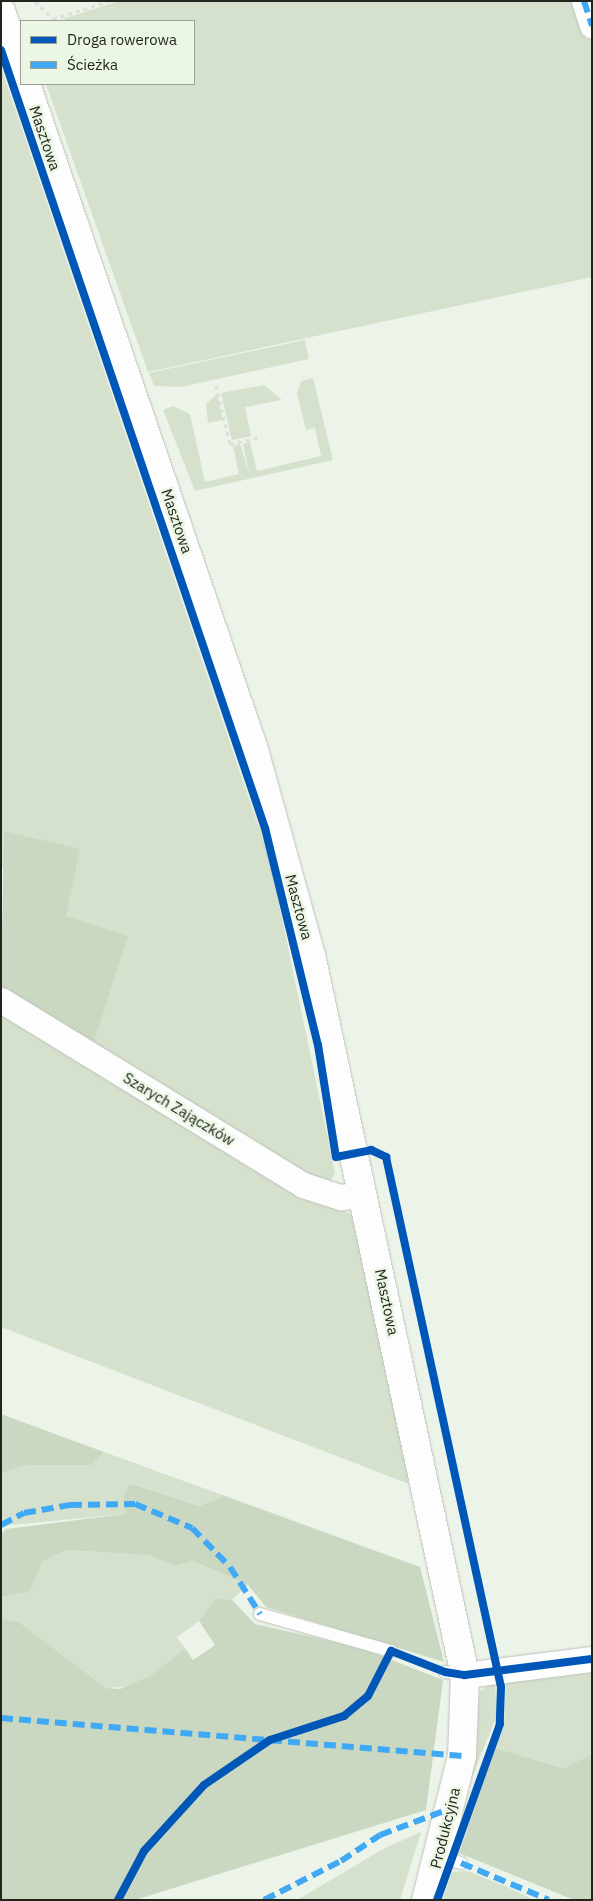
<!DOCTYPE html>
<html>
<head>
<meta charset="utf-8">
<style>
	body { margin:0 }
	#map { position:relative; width:593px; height:1901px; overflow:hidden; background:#ecf3e8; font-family:"IBM Plex Sans",sans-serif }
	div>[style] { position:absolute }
	.green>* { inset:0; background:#d5e1cd }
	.forest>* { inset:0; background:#cad8c2 }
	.path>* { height:3px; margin-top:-1.5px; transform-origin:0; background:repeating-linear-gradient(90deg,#dddfdb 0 4px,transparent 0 8px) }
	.roads { filter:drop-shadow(0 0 1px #bdc2b9) drop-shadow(0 0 1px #bdc2b9) }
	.lane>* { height:12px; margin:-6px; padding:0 6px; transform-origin:6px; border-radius:6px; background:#fcfdfc }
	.street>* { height:25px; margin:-12.5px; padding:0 12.5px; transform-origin:12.5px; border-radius:12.5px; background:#fcfdfc }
	.secondary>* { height:28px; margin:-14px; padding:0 14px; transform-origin:14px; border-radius:14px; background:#fcfdfc }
	.quiet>* { height:6px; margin-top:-3px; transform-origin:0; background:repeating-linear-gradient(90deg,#3fa9f5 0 12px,transparent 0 18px) }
	.cycleway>* { height:8px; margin:-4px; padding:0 4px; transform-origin:4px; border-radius:4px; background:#0057b8 }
	span { translate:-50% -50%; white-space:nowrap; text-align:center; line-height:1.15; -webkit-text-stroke:5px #ebf7e4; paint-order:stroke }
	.street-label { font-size:15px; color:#21251e }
	.frame { position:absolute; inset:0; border:2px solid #21251e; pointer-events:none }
	.legend { position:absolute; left:20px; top:20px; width:175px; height:65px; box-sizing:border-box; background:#ebf7e4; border:1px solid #9aa395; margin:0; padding:6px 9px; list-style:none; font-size:15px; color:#21251e }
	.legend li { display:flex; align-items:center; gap:10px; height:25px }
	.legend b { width:25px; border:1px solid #9aa395 }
</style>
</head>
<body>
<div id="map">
	<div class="green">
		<div style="clip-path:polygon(119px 1px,592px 1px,592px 277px,148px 372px,46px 84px,194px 84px,194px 21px,57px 21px)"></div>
		<div style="clip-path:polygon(1px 67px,270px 861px,335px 1173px,331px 1180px,305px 1176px,93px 1044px,66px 916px,1px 866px)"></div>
		<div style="clip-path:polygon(305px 340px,309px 359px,181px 387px,154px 386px,149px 373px)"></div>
		<div style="clip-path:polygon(313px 378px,333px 460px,195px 491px,163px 410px,173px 406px,190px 414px,205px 482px,239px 474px,233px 446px,240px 444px,249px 473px,243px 444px,250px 442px,257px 471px,321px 456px,315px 428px,306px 430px,297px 394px,301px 381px)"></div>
		<div style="clip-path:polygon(264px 385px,282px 400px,245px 407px,251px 436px,232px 440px,221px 393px)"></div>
		<div style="clip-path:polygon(217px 394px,223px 420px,208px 423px,206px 404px)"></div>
		<div style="clip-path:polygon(1px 1011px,352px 1215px,412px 1485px,1px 1327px)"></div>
		<div style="clip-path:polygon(104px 1452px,225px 1496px,199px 1506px,131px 1483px,124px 1495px,125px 1514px,1px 1526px,1px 1473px,27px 1465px,92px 1465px)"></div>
		<div style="clip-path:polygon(66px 1550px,147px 1555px,175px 1566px,193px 1561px,248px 1585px,232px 1600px,216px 1598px,199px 1621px,177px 1637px,185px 1648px,150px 1676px,135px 1686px,106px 1688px,19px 1622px,1px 1618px,1px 1597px,30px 1592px,42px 1562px)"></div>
		<div style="clip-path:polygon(592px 1671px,592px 1754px,565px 1768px,495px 1748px,504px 1725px,506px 1680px)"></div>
		<div style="clip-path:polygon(490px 1683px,495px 1683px,497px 1715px,472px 1777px,480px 1692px)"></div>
		<div style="clip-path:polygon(421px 1832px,400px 1900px,297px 1900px,385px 1848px)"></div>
		<div style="clip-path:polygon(467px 1871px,505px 1886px,534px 1900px,443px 1900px,452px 1872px)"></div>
	</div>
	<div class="forest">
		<div style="clip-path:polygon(4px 831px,80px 849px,66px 916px,128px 936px,93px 1044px,1px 988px)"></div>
		<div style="clip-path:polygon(1px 1414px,104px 1452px,92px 1465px,27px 1465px,1px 1473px)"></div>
		<div style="clip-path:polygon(130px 1483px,199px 1506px,225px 1496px,420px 1567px,444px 1662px,266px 1607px,248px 1585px,193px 1561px,175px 1566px,147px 1555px,66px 1550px,42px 1562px,30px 1592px,1px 1597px,1px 1534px,6px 1529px,125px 1514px,124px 1495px)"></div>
		<div style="clip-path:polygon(216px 1598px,232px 1600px,255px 1624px,361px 1648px,443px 1680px,426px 1810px,135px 1900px,1px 1900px,1px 1618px,19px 1622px,106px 1688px,120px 1689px,150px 1676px,185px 1648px,193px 1660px,215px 1645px,199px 1621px)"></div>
		<div style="clip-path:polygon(495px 1748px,564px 1768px,592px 1754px,592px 1900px,574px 1900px,459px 1853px)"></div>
	</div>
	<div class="path">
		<div style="left:35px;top:1px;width:25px;rotate:45deg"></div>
		<div style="left:53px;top:19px;width:59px;rotate:-17.8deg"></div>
		<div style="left:216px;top:385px;width:61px;rotate:76.7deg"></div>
		<div style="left:230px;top:444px;width:32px;rotate:-13deg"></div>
	</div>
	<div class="roads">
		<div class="lane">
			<div style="left:260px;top:1614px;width:136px;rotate:15.8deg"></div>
			<div style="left:445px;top:1672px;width:20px;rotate:9deg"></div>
			<div style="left:440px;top:1857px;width:22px;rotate:16deg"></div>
		</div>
		<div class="street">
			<div style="left:584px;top:1px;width:26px;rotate:72deg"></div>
			<div style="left:1px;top:1000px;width:354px;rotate:31.5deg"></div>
			<div style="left:303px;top:1185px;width:40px;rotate:18deg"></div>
			<div style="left:341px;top:1197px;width:22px;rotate:-8deg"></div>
			<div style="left:465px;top:1675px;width:128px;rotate:-7.2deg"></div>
		</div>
		<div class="secondary">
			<div style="left:1px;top:11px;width:61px;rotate:71deg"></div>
			<div style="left:26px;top:84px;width:704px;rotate:71.1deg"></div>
			<div style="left:254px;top:750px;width:213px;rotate:74.5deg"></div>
			<div style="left:311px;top:955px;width:736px;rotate:77.93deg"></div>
			<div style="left:465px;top:1675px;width:81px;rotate:92.1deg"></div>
			<div style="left:462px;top:1756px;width:148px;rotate:104deg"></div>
		</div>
	</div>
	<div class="quiet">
		<div style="left:584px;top:1px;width:26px;rotate:72deg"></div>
		<div style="left:1px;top:1525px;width:26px;rotate:-28deg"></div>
		<div style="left:24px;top:1513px;width:47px;rotate:-9.9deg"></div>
		<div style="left:70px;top:1505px;width:65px;rotate:-0.9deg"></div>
		<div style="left:135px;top:1504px;width:62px;rotate:22.8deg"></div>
		<div style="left:192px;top:1528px;width:54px;rotate:45.7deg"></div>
		<div style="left:230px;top:1567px;width:56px;rotate:57.4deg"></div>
		<div style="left:1px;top:1718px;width:463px;rotate:4.7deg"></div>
		<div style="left:461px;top:1863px;width:95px;rotate:22.8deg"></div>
		<div style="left:264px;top:1900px;width:86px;rotate:-26.9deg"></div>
		<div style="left:341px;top:1861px;width:47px;rotate:-33.7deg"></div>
		<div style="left:380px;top:1835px;width:77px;rotate:-20.6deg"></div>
	</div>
	<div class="cycleway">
		<div style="left:1px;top:50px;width:822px;rotate:71.26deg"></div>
		<div style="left:265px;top:828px;width:223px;rotate:76.3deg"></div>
		<div style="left:318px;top:1045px;width:113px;rotate:80.9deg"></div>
		<div style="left:336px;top:1157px;width:36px;rotate:-11deg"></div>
		<div style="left:371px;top:1150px;width:17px;rotate:25deg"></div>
		<div style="left:386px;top:1157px;width:542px;rotate:77.76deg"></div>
		<div style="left:501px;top:1687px;width:37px;rotate:92deg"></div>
		<div style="left:500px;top:1724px;width:187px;rotate:109.7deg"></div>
		<div style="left:118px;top:1900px;width:55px;rotate:-62deg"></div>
		<div style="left:144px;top:1851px;width:89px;rotate:-47.7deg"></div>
		<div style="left:204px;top:1785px;width:80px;rotate:-34.3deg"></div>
		<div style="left:270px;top:1740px;width:78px;rotate:-18deg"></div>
		<div style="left:344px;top:1716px;width:31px;rotate:-40deg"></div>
		<div style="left:368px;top:1696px;width:51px;rotate:-62.9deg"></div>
		<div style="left:391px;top:1651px;width:58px;rotate:21.3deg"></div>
		<div style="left:445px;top:1672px;width:20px;rotate:9deg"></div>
		<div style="left:465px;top:1675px;width:128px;rotate:-7.2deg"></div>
	</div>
	<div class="street-label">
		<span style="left:45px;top:138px;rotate:71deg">Masztowa</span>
		<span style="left:177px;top:521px;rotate:71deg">Masztowa</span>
		<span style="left:299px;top:907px;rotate:75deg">Masztowa</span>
		<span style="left:179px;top:1109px;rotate:31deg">Szarych Zajączków</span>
		<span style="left:387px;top:1302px;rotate:78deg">Masztowa</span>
		<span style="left:445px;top:1828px;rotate:-76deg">Produkcyjna</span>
	</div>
	<div class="frame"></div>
	<ul class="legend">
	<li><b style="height:6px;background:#0057b8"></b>Droga rowerowa</li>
	<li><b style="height:6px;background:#3fa9f5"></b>Ścieżka</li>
	</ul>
</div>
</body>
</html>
